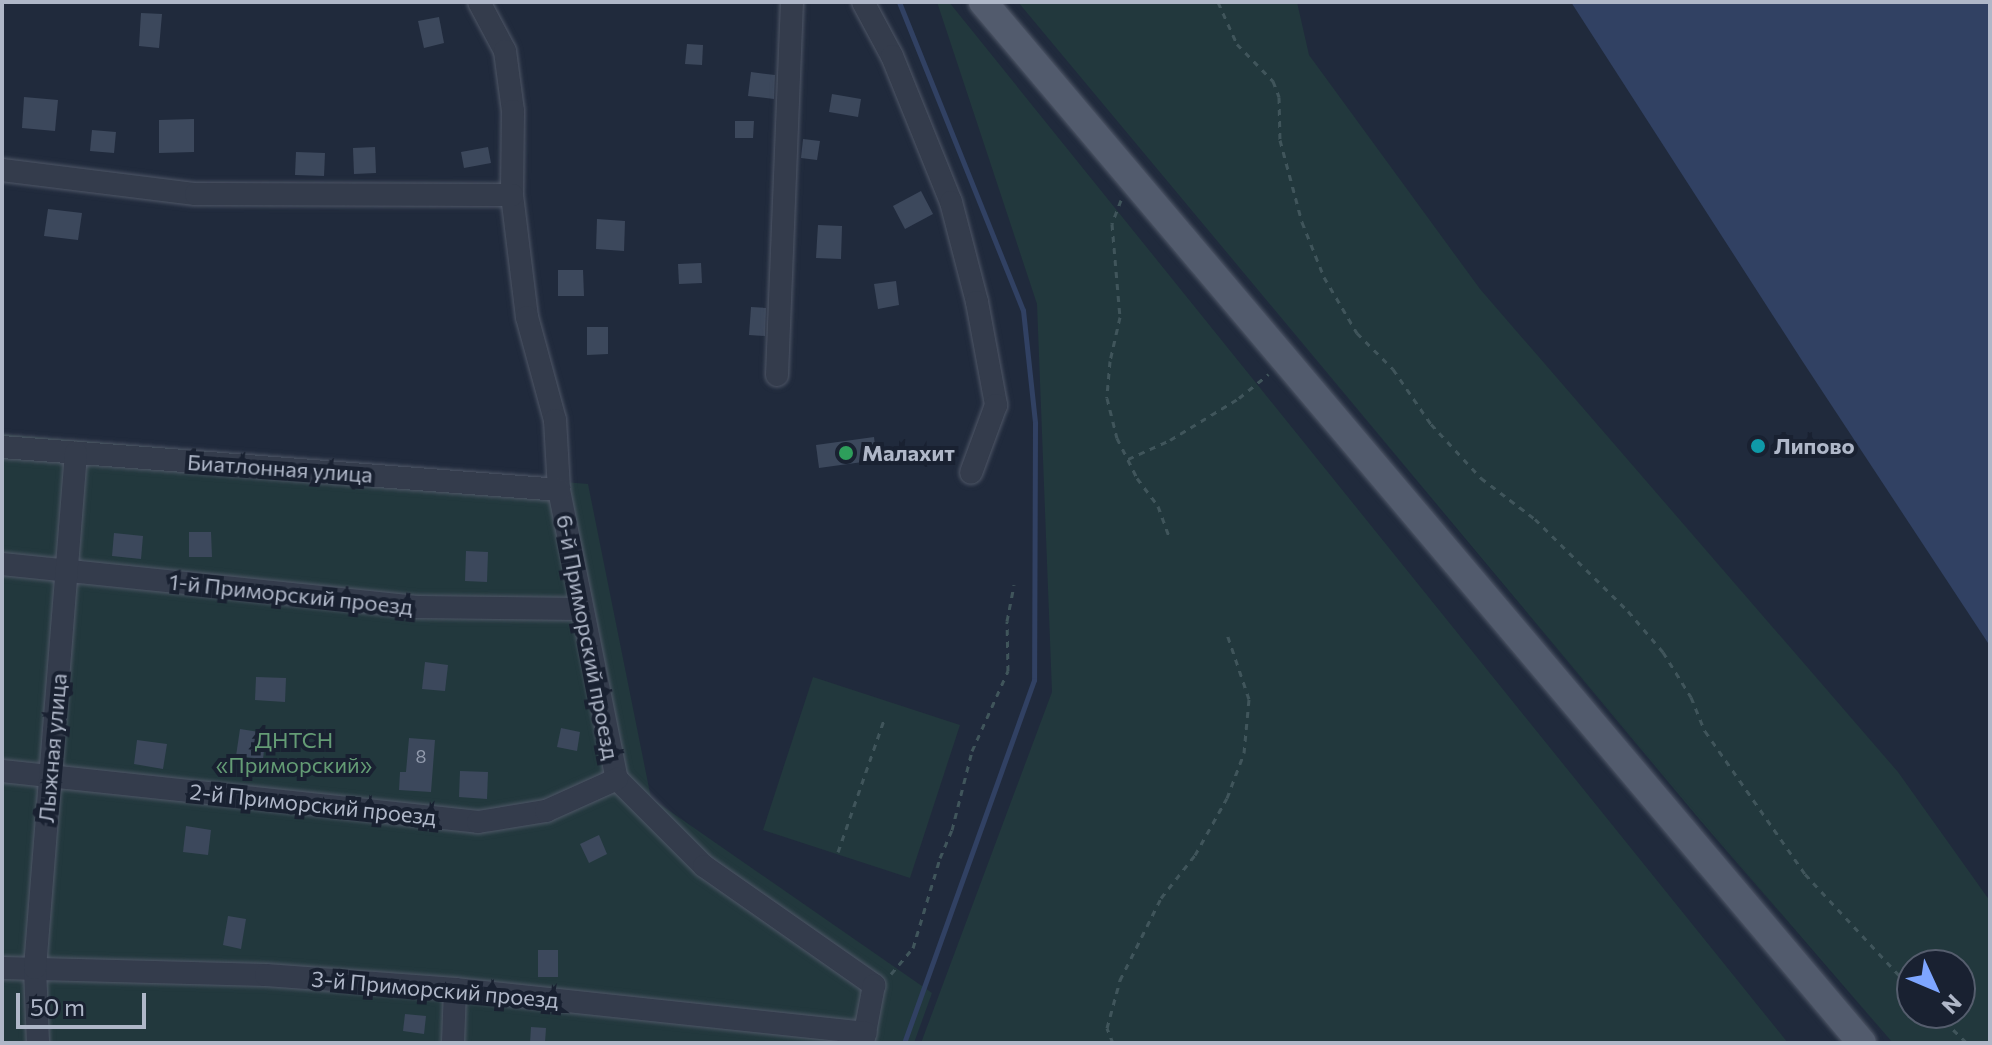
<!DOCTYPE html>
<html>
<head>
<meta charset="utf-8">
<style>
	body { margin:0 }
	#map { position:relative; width:1992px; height:1045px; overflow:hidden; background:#202a3c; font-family:Commissioner,sans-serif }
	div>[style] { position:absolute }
	.green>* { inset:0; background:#22383d }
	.water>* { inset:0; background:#314163 }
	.stream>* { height:5px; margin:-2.5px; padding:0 2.5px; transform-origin:2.5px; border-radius:2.5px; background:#314163 }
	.building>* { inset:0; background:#3c485c }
	.path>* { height:3px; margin-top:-1.5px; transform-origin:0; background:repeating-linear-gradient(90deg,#40555b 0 6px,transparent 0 12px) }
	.roads { filter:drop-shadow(0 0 2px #4f5767) drop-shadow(0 0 2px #4f5767) }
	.minor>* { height:22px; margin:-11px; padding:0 11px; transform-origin:11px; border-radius:11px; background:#343c4c }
	.major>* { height:28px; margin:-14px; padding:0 14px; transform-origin:14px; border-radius:14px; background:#525b6d }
	.dots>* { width:22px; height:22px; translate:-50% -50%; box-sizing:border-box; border:4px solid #192131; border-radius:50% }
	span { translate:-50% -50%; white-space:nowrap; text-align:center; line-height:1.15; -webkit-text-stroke:8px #192131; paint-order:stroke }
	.number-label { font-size:18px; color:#929bad }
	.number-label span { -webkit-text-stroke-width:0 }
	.poi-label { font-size:22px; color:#afb7c8; font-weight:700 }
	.left { translate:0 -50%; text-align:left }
	.street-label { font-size:22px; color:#afb7c8 }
	.park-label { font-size:22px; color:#649c75 }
	.frame { position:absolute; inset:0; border:4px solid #afb7c8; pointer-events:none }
	.north { position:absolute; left:1896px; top:949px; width:80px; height:80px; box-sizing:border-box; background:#192131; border:2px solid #555d6d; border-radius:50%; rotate:134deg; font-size:22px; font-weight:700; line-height:32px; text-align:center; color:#afb7c8 }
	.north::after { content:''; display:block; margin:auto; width:28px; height:36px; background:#7ea6ff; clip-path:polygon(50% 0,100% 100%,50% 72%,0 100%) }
	.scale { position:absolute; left:16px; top:993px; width:130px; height:36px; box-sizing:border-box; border:4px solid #afb7c8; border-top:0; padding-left:10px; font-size:24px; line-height:28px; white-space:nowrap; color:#afb7c8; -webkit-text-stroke:6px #192131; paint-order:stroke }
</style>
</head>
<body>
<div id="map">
	<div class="green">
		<div style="clip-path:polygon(937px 2px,949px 2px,1788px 1043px,921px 1043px,1052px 692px,1037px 304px)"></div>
		<div style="clip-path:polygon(evenodd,1018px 2px,1297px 2px,1309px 55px,1480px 289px,1898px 772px,1990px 901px,1990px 1043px,1893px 1043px,1700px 820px,1018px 2px,1912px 965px,1960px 965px,1960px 1013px,1912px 1013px,1912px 965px)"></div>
		<div style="clip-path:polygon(2px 434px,588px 484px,651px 798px,932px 993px,914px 1043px,2px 1043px)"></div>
		<div style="clip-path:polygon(813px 677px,960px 725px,910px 878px,763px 830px)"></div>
	</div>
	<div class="water">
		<div style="clip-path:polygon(1571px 2px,1990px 2px,1990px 646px,1801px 359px)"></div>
	</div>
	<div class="stream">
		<div style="left:899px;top:2px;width:332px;rotate:68.1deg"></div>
		<div style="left:1023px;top:310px;width:114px;rotate:83.9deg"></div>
		<div style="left:1035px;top:423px;width:257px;rotate:90.2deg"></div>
		<div style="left:1034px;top:680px;width:386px;rotate:109.7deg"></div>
	</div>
	<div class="building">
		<div style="clip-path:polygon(141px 13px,162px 14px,159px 48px,139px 46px)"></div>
		<div style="clip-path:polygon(439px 17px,444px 43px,424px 48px,418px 21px)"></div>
		<div style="clip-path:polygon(687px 44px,703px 45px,702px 65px,685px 64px)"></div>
		<div style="clip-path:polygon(751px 72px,775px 75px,774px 99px,748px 96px)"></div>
		<div style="clip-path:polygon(832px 94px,861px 99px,858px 117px,829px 112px)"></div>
		<div style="clip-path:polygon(24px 97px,58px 100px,55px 131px,22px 128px)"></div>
		<div style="clip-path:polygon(194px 119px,194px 152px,159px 153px,159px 120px)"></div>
		<div style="clip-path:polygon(735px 121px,754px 121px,753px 138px,735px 138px)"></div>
		<div style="clip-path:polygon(92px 130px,116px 132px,114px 153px,90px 151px)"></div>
		<div style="clip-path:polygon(803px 139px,820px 141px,817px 160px,801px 158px)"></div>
		<div style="clip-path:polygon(375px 147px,376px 173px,354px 174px,353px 148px)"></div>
		<div style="clip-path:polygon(488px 147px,491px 163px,464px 168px,461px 152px)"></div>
		<div style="clip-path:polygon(296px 152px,325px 153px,324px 176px,295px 175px)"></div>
		<div style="clip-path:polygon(921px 191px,933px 214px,905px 229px,893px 206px)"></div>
		<div style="clip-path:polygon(48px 209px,82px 213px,78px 240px,44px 236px)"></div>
		<div style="clip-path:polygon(597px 219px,625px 221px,624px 251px,596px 249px)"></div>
		<div style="clip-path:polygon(818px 225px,842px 226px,841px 259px,816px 258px)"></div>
		<div style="clip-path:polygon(701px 263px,702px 283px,679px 284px,678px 264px)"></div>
		<div style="clip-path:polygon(558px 270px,583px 270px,584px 296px,558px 296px)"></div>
		<div style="clip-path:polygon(896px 281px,899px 305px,878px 309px,874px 284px)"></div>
		<div style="clip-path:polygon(751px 307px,766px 308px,765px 336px,749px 335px)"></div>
		<div style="clip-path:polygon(587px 327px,608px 327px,608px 354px,587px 355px)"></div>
		<div style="clip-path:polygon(874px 437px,877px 460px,819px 468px,816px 445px)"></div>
		<div style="clip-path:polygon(189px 532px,211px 532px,212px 557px,189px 557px)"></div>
		<div style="clip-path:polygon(114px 533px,143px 536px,141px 559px,112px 556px)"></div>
		<div style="clip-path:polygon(466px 551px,488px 552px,487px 582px,465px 581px)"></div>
		<div style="clip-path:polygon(425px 662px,448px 665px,445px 691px,422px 689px)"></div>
		<div style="clip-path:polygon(256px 677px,286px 678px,285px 702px,255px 700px)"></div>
		<div style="clip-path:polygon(561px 728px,580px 732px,577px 751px,557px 747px)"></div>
		<div style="clip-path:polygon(240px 729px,266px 733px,263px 759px,236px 756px)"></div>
		<div style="clip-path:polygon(409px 738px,435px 740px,431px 792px,399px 790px,400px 772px,406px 772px)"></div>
		<div style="clip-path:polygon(137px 740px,167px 744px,163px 769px,134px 764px)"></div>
		<div style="clip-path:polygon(460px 771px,488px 772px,487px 799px,459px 797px)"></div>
		<div style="clip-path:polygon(186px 826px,211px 830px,208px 855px,183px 852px)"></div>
		<div style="clip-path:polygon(599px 835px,607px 854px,589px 863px,580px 844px)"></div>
		<div style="clip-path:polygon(228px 916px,246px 919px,241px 949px,223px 945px)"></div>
		<div style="clip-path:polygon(538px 950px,558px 950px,558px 977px,538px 977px)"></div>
		<div style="clip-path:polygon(405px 1014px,426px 1016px,424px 1034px,403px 1031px)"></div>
		<div style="clip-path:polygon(531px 1027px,546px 1028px,545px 1043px,530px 1043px)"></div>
	</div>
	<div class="path">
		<div style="left:1218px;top:2px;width:46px;rotate:65.7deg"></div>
		<div style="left:1237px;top:44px;width:52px;rotate:45.8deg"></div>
		<div style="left:1273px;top:81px;width:17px;rotate:69deg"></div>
		<div style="left:1279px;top:97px;width:43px;rotate:88.7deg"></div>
		<div style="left:1280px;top:140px;width:85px;rotate:75deg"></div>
		<div style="left:1302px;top:222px;width:59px;rotate:68.2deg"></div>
		<div style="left:1324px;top:277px;width:65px;rotate:59.5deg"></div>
		<div style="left:1357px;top:333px;width:51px;rotate:45deg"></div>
		<div style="left:1393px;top:369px;width:67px;rotate:55.4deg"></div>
		<div style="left:1431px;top:424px;width:74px;rotate:47.2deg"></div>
		<div style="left:1481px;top:478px;width:68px;rotate:37.2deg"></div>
		<div style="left:1535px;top:519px;width:131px;rotate:44.7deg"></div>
		<div style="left:1628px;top:611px;width:54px;rotate:49.5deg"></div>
		<div style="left:1663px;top:652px;width:53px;rotate:58.1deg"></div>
		<div style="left:1691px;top:697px;width:37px;rotate:68deg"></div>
		<div style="left:1705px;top:731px;width:174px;rotate:55deg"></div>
		<div style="left:1805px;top:874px;width:157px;rotate:47.1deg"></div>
		<div style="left:1121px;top:200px;width:26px;rotate:111deg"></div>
		<div style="left:1112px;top:224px;width:93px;rotate:85.1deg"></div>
		<div style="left:1120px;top:317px;width:45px;rotate:102.8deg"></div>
		<div style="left:1110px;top:361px;width:37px;rotate:95deg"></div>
		<div style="left:1107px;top:398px;width:41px;rotate:76deg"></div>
		<div style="left:1117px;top:438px;width:45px;rotate:63.4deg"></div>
		<div style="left:1137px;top:478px;width:35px;rotate:53deg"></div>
		<div style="left:1158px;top:506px;width:33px;rotate:70deg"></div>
		<div style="left:1128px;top:459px;width:46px;rotate:-24.3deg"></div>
		<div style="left:1170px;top:440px;width:81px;rotate:-31.3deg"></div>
		<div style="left:1239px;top:398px;width:38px;rotate:-39deg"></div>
		<div style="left:838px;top:852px;width:140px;rotate:-70.8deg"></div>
		<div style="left:891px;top:974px;width:34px;rotate:-50deg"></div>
		<div style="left:913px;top:948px;width:94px;rotate:-73.3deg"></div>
		<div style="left:940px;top:858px;width:30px;rotate:-67deg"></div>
		<div style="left:952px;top:830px;width:81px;rotate:-75.8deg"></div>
		<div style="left:972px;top:751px;width:88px;rotate:-65.8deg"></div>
		<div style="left:1008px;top:671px;width:50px;rotate:-91.1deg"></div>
		<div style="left:1007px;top:621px;width:37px;rotate:-79deg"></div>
		<div style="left:1936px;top:1013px;width:43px;rotate:44.1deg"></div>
		<div style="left:1113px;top:1043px;width:16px;rotate:-112deg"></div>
		<div style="left:1107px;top:1028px;width:50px;rotate:-74.8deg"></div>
		<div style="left:1120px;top:980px;width:92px;rotate:-63.4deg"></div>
		<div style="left:1161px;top:898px;width:55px;rotate:-51.7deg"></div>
		<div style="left:1195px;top:855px;width:65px;rotate:-60.7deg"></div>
		<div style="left:1227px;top:798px;width:48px;rotate:-69.3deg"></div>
		<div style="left:1244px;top:753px;width:54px;rotate:-84.7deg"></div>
		<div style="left:1249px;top:699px;width:69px;rotate:-108.7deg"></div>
	</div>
	<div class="roads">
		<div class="minor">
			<div style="left:479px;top:2px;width:55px;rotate:62deg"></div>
			<div style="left:505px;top:51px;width:61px;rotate:82.4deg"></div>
			<div style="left:513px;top:111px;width:84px;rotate:90.7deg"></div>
			<div style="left:512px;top:195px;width:123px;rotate:83deg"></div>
			<div style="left:527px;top:317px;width:107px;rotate:74.8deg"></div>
			<div style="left:555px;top:420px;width:70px;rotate:86.7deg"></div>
			<div style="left:559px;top:490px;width:295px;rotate:78.7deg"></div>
			<div style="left:617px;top:779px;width:123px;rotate:45deg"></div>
			<div style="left:704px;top:866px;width:208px;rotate:35deg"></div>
			<div style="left:874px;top:985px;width:59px;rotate:100.7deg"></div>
			<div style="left:863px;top:2px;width:61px;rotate:61.8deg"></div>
			<div style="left:892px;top:56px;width:157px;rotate:68deg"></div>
			<div style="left:951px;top:202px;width:103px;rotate:75.4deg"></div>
			<div style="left:977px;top:302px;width:105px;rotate:79.5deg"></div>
			<div style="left:996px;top:405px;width:72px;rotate:110.2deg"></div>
			<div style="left:2px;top:170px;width:195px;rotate:7.1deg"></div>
			<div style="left:196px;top:194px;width:316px;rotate:0.2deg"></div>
			<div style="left:777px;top:375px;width:373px;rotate:-87.7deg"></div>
			<div style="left:2px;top:447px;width:559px;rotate:4.41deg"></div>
			<div style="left:2px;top:564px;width:417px;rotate:5.9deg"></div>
			<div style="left:417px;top:607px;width:164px;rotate:0.7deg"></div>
			<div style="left:2px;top:771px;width:479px;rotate:6.1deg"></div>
			<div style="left:478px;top:822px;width:69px;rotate:-9.2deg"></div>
			<div style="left:546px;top:811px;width:78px;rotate:-24.3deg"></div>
			<div style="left:2px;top:968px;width:264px;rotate:1.5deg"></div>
			<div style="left:266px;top:975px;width:190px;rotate:4.2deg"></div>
			<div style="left:455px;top:989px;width:413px;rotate:6.1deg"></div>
			<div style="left:38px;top:1043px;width:75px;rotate:-92.3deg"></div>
			<div style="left:35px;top:968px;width:517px;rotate:-85.45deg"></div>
			<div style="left:453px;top:1043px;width:54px;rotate:-87.9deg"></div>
		</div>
		<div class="major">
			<div style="left:983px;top:2px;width:1362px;rotate:49.82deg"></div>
		</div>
	</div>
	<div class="dots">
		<div style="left:1758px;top:446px;background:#0f9aa8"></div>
		<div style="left:846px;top:453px;background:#2e9e5b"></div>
	</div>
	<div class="number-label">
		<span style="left:421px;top:756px">8</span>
	</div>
	<div class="poi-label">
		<span class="left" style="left:1774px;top:446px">Липово</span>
		<span class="left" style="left:862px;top:453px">Малахит</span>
	</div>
	<div class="street-label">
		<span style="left:280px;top:468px;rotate:4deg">Биатлонная улица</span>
		<span style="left:291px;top:594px;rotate:6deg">1-й Приморский проезд</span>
		<span style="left:588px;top:637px;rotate:79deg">6-й Приморский проезд</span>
		<span style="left:52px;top:748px;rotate:-85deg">Лыжная улица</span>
		<span style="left:313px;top:804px;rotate:6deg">2-й Приморский проезд</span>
		<span style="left:435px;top:989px;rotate:5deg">3-й Приморский проезд</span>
	</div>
	<div class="park-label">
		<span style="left:294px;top:752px">ДНТСН<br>«Приморский»</span>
	</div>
	<div class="frame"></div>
	<div class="north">N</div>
	<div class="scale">50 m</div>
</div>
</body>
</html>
